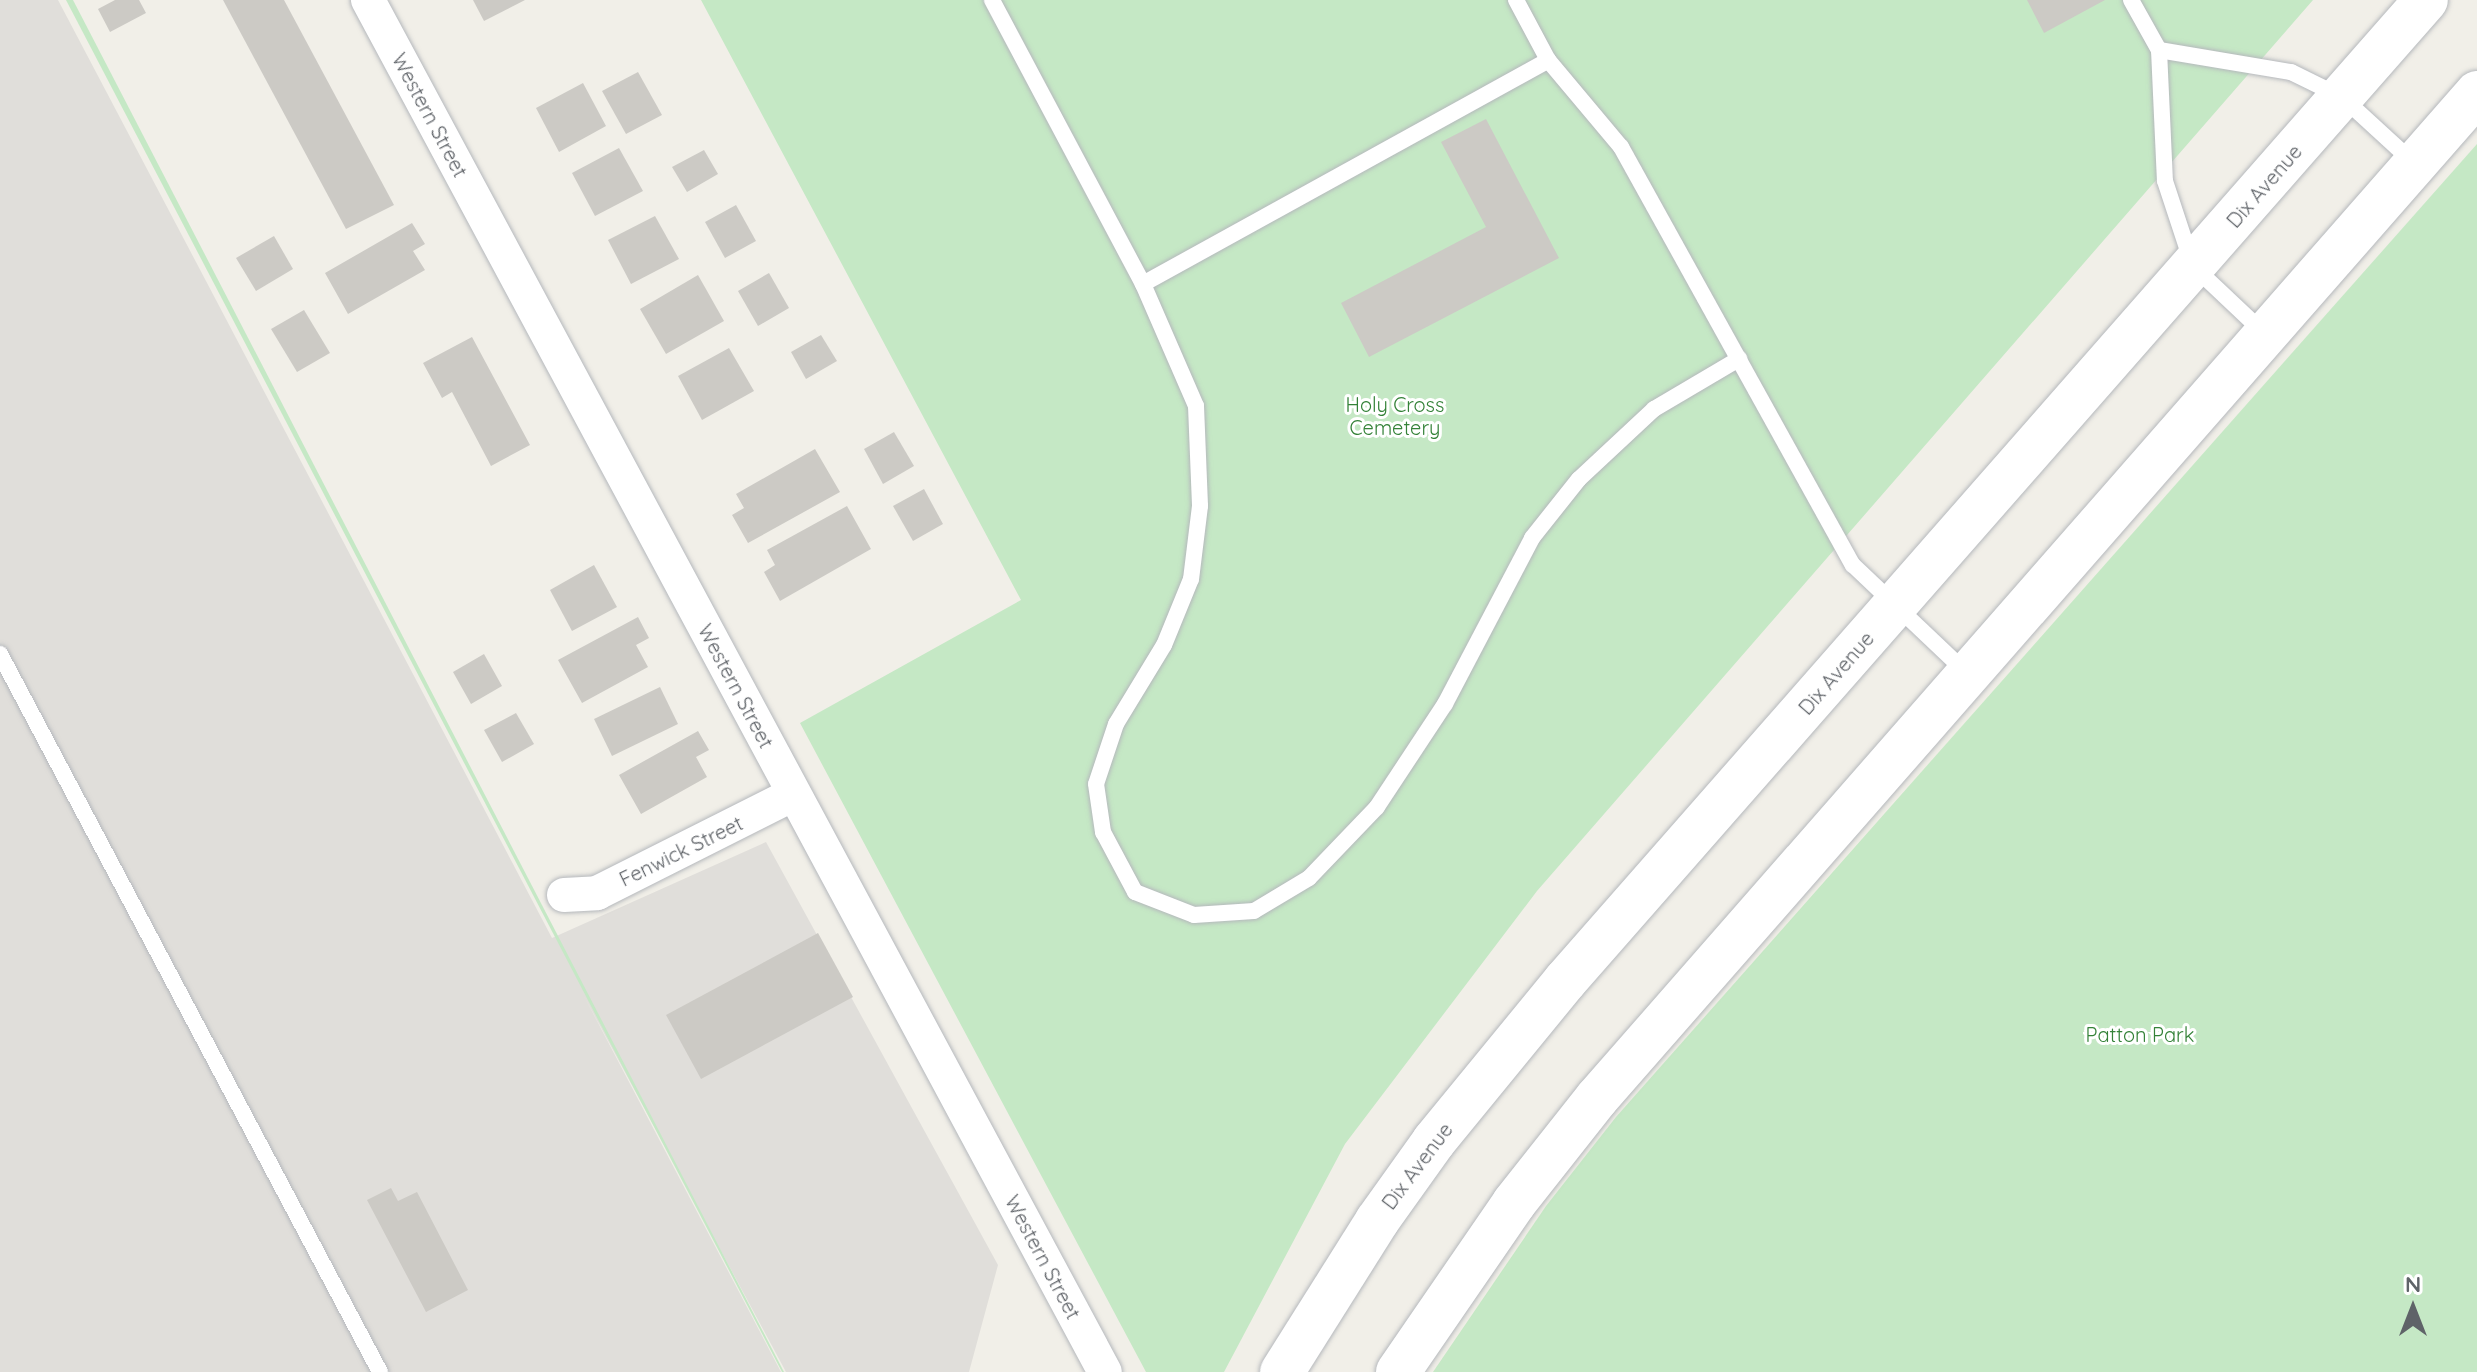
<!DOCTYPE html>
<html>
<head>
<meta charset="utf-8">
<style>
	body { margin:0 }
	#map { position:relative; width:2477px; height:1372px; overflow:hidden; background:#f1efe8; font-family:Quicksand,sans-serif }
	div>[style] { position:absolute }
	.industrial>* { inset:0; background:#e0deda }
	.green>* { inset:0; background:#c5e8c5 }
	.building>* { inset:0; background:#cccac5 }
	.roads { filter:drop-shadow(0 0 2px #b5b8bc) drop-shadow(0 0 2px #b5b8bc) }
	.lane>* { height:16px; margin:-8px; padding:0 8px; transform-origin:8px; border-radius:8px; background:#fff }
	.street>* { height:34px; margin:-17px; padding:0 17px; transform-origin:17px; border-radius:17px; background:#fff }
	.secondary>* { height:44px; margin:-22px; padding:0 22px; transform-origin:22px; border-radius:22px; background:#fff }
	span { translate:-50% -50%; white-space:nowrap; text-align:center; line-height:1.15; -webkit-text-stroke:6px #fff; paint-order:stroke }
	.street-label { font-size:20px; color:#5f6368 }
	.park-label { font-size:20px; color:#348238 }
	.north { position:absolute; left:2373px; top:1268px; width:80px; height:80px; -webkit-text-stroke:6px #fff; paint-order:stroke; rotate:0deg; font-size:22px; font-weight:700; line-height:32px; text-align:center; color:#5f6368 }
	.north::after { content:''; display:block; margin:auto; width:28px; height:36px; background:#5f6368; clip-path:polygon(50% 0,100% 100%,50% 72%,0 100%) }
</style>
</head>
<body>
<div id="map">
	<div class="industrial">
		<div style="clip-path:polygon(0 0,58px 0,552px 938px,766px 842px,998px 1265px,969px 1372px,786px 1372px,584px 996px,781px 1372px,0 1372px)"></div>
	</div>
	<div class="green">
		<div style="clip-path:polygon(66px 0,73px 0,784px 1372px,782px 1372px)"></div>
		<div style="clip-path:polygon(701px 0,2313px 0,1537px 891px,1345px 1144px,1224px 1372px,1146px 1372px,800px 723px,1021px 600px)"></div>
		<div style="clip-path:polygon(2477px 144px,2477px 1372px,1433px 1372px,1546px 1206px,1616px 1117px)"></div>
	</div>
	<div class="building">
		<div style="clip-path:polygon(115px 0,139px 0,146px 13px,110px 32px,98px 9px)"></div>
		<div style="clip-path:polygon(223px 0,284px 0,394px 205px,346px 229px)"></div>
		<div style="clip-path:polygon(473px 0,525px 0,484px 21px)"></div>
		<div style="clip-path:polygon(2027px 0,2105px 0,2044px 33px)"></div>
		<div style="clip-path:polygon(638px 72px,662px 115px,626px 134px,602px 91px)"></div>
		<div style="clip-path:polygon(583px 83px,606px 126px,559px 152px,536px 108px)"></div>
		<div style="clip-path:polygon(1486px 119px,1559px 258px,1369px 357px,1341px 303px,1486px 227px,1441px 142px)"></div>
		<div style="clip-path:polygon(619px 148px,643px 191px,595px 216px,572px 173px)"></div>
		<div style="clip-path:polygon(704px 150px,718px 174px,687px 192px,672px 167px)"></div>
		<div style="clip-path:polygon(736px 205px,756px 241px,725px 258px,705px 222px)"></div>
		<div style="clip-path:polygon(655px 216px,679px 259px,631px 284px,608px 240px)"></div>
		<div style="clip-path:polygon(412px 223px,425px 244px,413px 251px,425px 270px,348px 314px,325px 273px)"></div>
		<div style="clip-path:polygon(274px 236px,293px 269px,256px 291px,236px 258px)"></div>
		<div style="clip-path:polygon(769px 273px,789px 308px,758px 326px,738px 291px)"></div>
		<div style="clip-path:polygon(698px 275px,724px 321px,666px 354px,640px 309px)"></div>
		<div style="clip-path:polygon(304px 310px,330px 353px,297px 372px,271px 329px)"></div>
		<div style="clip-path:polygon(821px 335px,837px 361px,806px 379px,791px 352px)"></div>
		<div style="clip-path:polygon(472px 337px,530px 445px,491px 466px,452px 392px,442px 398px,423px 363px)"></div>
		<div style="clip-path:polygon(729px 348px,754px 391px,702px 420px,678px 376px)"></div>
		<div style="clip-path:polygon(894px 432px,914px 466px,883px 484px,864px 449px)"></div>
		<div style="clip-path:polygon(815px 449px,840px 492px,748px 543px,732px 515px,744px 508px,736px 494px)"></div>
		<div style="clip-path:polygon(924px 489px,943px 524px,913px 541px,893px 506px)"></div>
		<div style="clip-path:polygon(847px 506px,871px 549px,780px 601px,764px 572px,775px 565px,767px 550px)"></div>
		<div style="clip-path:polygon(594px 565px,617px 607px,572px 631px,550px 590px)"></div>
		<div style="clip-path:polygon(638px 617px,649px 638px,636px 645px,648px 667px,582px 703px,558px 660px)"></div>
		<div style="clip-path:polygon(484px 654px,502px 686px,471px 704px,453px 672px)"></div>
		<div style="clip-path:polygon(660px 687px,678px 724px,612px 756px,594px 719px)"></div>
		<div style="clip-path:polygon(516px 713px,534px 744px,502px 762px,484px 730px)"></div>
		<div style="clip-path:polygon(698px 731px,709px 750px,696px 757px,707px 777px,641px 814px,619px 775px)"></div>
		<div style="clip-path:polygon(818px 933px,853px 997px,701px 1079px,666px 1015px)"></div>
		<div style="clip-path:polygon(391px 1188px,398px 1201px,417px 1192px,468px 1290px,426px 1312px,367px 1200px)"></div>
	</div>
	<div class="roads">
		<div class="lane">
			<div style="left:992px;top:0;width:322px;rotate:62deg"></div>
			<div style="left:1143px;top:284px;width:133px;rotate:66.5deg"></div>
			<div style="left:1196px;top:406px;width:100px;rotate:87.7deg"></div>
			<div style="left:1200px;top:506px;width:74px;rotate:97deg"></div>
			<div style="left:1191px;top:579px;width:71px;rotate:112.2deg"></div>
			<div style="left:1164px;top:645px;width:92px;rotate:121.3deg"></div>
			<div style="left:1116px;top:724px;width:63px;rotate:108.4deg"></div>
			<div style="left:1096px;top:784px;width:49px;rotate:81.7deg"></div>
			<div style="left:1103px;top:832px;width:68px;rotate:61.9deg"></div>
			<div style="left:1135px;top:892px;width:63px;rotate:21.3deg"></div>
			<div style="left:1194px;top:915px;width:60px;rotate:-3.8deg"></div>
			<div style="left:1254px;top:911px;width:64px;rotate:-31deg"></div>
			<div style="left:1309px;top:878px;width:98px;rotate:-46.2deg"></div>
			<div style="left:1377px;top:807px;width:123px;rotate:-56.6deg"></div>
			<div style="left:1445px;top:704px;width:187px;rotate:-62.3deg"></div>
			<div style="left:1532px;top:538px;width:75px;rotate:-51.5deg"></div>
			<div style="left:1579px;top:479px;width:103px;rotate:-43deg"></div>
			<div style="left:1654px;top:409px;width:99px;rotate:-30.5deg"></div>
			<div style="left:1516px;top:0;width:68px;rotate:61.9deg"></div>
			<div style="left:1548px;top:60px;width:114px;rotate:50deg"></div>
			<div style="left:1621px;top:147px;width:478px;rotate:61deg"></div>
			<div style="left:1853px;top:565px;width:158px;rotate:43.5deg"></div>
			<div style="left:2131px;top:0;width:57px;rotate:60.8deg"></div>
			<div style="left:2159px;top:50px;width:131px;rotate:87.4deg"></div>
			<div style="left:2165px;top:181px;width:89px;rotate:71.8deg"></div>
			<div style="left:2193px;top:266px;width:96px;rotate:43.3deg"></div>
			<div style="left:2159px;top:50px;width:134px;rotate:9.5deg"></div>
			<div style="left:2291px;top:72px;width:57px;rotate:26.1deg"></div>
			<div style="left:2342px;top:97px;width:99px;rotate:42.5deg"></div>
			<div style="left:1143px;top:284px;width:463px;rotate:-28.9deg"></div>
			<div style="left:0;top:654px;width:812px;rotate:62.11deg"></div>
		</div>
		<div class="street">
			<div style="left:368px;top:0;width:1557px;rotate:61.76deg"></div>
			<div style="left:564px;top:895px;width:33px;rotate:-3deg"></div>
			<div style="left:597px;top:893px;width:220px;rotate:-26.7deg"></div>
		</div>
		<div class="secondary">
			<div style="left:1282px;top:1372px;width:178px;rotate:-57.8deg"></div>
			<div style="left:1377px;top:1221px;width:98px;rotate:-54.5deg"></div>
			<div style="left:1434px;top:1141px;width:207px;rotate:-50.7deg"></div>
			<div style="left:1565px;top:981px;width:1305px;rotate:-48.73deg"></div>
			<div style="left:1398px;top:1372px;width:205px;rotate:-55.5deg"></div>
			<div style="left:1514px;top:1203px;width:134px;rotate:-51.7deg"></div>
			<div style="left:1597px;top:1098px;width:1336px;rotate:-48.79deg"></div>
		</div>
	</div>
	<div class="street-label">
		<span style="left:430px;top:115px;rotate:62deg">Western Street</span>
		<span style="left:2264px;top:186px;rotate:-49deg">Dix Avenue</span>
		<span style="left:1836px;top:673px;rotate:-49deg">Dix Avenue</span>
		<span style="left:736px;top:686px;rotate:62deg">Western Street</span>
		<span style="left:681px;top:851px;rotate:-26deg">Fenwick Street</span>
		<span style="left:1417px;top:1166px;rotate:-53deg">Dix Avenue</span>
		<span style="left:1043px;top:1257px;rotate:62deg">Western Street</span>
	</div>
	<div class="park-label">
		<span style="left:1395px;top:416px">Holy Cross<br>Cemetery</span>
		<span style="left:2140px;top:1034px">Patton Park</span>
	</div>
	<div class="north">N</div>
</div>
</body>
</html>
